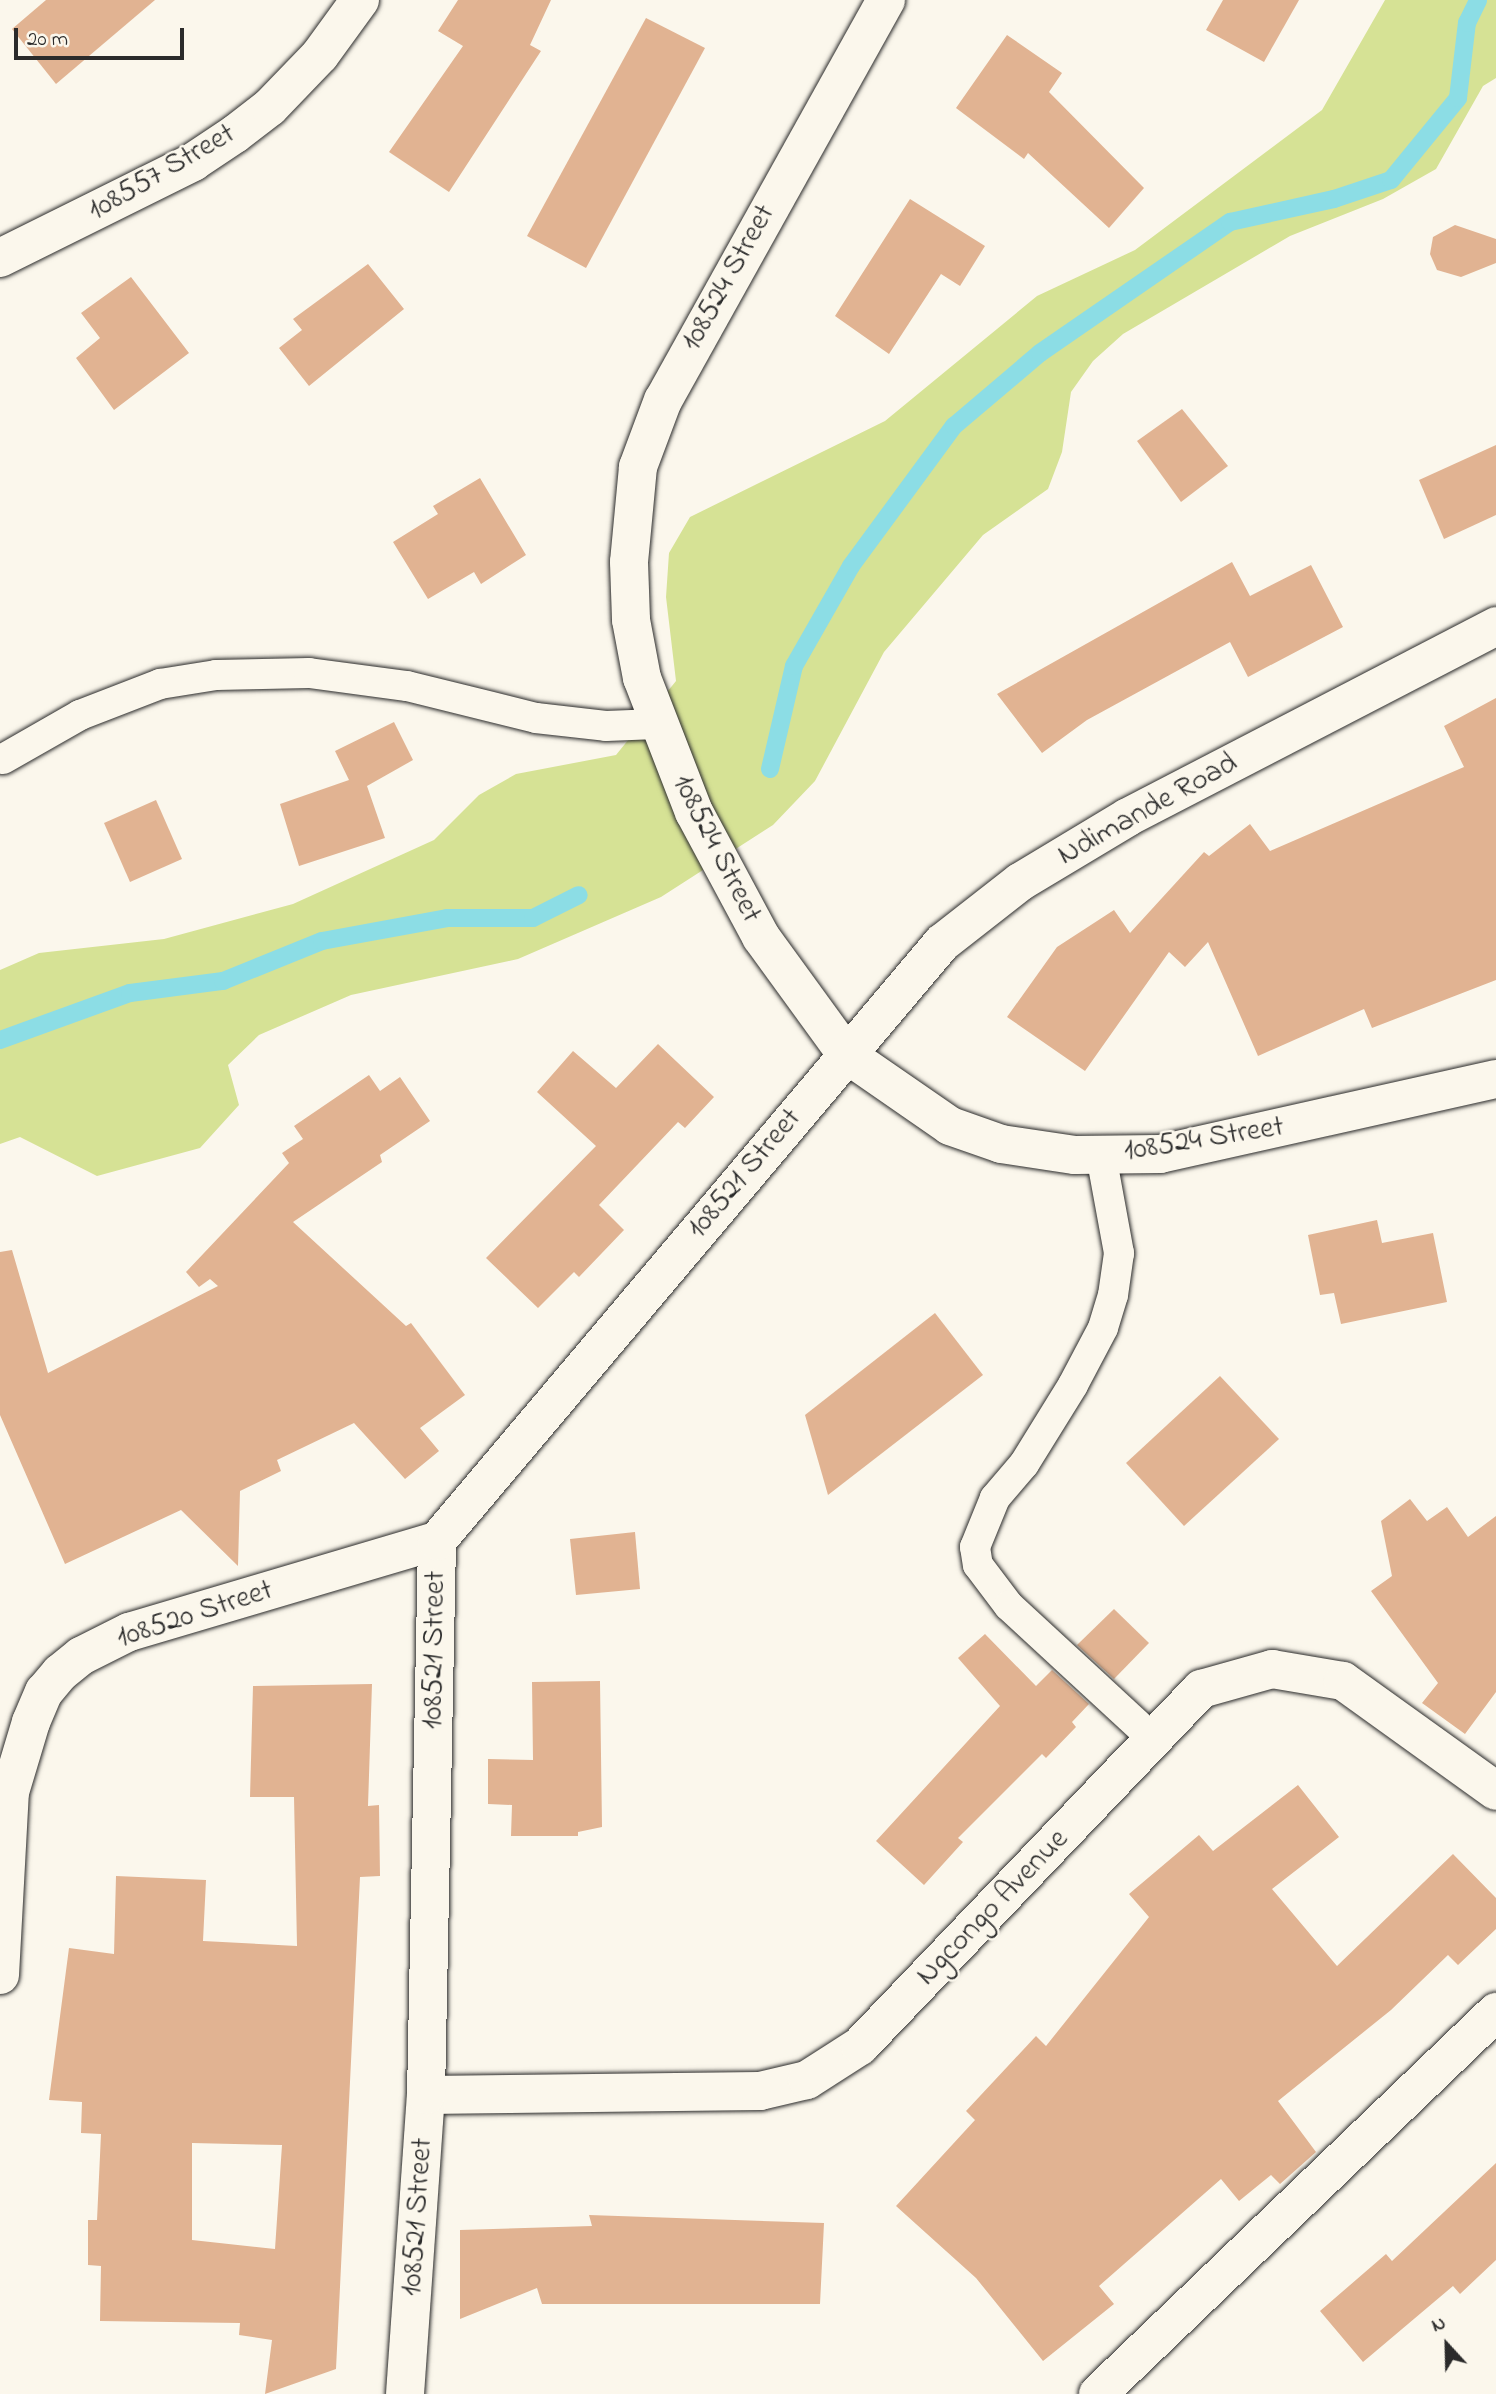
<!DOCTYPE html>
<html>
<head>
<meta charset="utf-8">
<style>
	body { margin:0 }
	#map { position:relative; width:1496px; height:2394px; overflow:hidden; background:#fbf7ec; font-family:"Indie Flower",sans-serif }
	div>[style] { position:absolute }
	.green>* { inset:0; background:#d6e295 }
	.stream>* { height:18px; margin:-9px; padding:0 9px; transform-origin:9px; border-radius:9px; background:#8cdde5 }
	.building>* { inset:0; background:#e1b392 }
	.roads { filter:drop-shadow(0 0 2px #2b2b2b) drop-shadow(0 0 2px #2b2b2b) }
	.lane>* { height:30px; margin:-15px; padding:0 15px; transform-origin:15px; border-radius:15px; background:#fbf7ec }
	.street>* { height:38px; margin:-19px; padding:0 19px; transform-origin:19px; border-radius:19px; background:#fbf7ec }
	span { translate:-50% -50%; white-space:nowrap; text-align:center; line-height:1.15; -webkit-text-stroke:5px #fbf7ec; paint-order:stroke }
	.street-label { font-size:30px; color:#2b2b2b }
	.north { position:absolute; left:1412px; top:2310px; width:70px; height:70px; -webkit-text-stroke:5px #fbf7ec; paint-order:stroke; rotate:338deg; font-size:19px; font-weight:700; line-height:28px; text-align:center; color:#2b2b2b }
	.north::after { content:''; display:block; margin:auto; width:24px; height:32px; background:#2b2b2b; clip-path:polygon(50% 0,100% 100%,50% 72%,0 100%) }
	.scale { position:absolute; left:14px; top:28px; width:170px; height:32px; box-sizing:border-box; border:4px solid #2b2b2b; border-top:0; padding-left:9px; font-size:21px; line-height:24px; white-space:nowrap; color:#2b2b2b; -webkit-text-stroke:5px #fbf7ec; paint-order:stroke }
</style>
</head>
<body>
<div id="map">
	<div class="green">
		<div style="clip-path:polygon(1385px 0,1496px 0,1496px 78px,1483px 86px,1436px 169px,1383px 199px,1290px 236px,1123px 334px,1093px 361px,1071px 392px,1062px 452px,1048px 489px,983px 535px,884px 652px,815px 781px,773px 825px,661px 897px,518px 959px,351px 995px,259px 1035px,228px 1065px,239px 1105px,200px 1148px,97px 1176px,20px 1137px,0 1144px,0 970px,39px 953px,164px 939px,293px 904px,434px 840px,479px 795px,516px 774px,616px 755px,676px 681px,666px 597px,669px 553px,690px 517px,885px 421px,1037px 296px,1135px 250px,1322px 110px)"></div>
	</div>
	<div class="stream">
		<div style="left:770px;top:769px;width:106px;rotate:-76.9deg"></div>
		<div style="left:794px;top:666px;width:115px;rotate:-60.3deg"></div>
		<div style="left:851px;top:566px;width:174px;rotate:-53.7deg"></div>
		<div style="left:954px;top:426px;width:113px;rotate:-40.3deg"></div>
		<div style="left:1040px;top:353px;width:231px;rotate:-34.6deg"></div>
		<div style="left:1230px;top:222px;width:107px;rotate:-12.5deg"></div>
		<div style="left:1334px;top:199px;width:60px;rotate:-18.4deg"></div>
		<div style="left:1391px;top:180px;width:106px;rotate:-50.7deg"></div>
		<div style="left:1458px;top:98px;width:76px;rotate:-83.2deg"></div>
		<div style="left:1467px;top:23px;width:25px;rotate:-64deg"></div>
		<div style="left:0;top:1040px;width:138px;rotate:-19.9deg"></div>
		<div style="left:130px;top:993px;width:94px;rotate:-7.4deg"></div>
		<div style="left:223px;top:981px;width:107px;rotate:-22deg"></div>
		<div style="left:322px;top:941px;width:127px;rotate:-10.4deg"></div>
		<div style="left:447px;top:918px;width:86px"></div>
		<div style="left:533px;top:918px;width:51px;rotate:-26.6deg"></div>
	</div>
	<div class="building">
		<div style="clip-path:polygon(46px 0,155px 0,56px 84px,12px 29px)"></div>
		<div style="clip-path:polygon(458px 0,551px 0,530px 45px,541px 51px,449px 192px,389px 152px,463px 46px,438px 31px)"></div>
		<div style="clip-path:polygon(1223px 0,1299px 0,1264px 62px,1206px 30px)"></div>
		<div style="clip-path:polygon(646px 18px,705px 48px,586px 268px,527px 236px)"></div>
		<div style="clip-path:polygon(1007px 35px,1062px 73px,1049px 92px,1144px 188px,1109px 228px,1028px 153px,1024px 159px,956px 108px)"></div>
		<div style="clip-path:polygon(910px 199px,985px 246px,960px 286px,941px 274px,889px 354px,835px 316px)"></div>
		<div style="clip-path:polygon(1455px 225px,1496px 239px,1496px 263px,1461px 277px,1437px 270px,1430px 254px,1433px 237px)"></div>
		<div style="clip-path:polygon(368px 264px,404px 309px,309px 386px,279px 348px,302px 330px,293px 319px)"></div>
		<div style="clip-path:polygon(131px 277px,189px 353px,114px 410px,76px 358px,100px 338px,81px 313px)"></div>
		<div style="clip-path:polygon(1182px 409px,1228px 466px,1181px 502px,1137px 441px)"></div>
		<div style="clip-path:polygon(1496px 445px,1496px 515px,1444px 539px,1419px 480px)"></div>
		<div style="clip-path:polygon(480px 478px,526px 555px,481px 584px,474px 572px,428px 599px,393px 542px,438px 514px,433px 506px)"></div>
		<div style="clip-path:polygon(1232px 562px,1250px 596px,1311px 565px,1343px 627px,1248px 677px,1230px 642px,1087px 720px,1042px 753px,997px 694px)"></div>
		<div style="clip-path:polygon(1496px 698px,1496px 980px,1372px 1028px,1364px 1009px,1258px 1056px,1208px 942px,1185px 967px,1169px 952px,1085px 1071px,1007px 1017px,1057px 947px,1114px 910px,1130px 933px,1204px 852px,1209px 856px,1250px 824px,1270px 851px,1464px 767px,1444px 726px)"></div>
		<div style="clip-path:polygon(394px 722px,413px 760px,367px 786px,385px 838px,299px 866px,280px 804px,349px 780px,335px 751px)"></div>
		<div style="clip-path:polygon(156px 800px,182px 859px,130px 882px,104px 823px)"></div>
		<div style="clip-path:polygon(658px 1044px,714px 1097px,685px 1128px,678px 1122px,599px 1205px,624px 1230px,579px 1277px,574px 1272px,538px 1308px,486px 1258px,596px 1146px,537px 1092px,573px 1051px,616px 1088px)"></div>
		<div style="clip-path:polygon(369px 1075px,380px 1091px,400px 1077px,430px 1121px,380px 1155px,382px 1162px,293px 1222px,406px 1326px,411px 1323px,465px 1395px,420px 1428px,439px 1451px,405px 1479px,354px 1423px,277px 1460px,281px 1471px,240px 1491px,238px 1566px,181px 1510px,65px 1564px,0 1415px,0 1252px,12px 1250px,48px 1373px,218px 1286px,210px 1279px,199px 1287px,186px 1272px,289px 1163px,282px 1153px,303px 1139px,294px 1126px)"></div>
		<div style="clip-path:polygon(1377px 1220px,1382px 1243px,1433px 1233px,1447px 1302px,1341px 1324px,1334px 1293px,1320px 1295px,1308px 1235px)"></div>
		<div style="clip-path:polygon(935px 1313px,983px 1375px,828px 1495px,805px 1415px)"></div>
		<div style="clip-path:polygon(1220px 1376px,1279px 1439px,1184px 1526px,1126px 1463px)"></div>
		<div style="clip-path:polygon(1410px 1499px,1427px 1521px,1447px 1507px,1468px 1537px,1496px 1516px,1496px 1692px,1465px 1734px,1422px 1703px,1438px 1683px,1371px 1591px,1392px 1576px,1381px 1521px)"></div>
		<div style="clip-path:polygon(635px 1532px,640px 1589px,576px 1595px,570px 1539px)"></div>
		<div style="clip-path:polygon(1114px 1609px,1149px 1643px,1114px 1679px,1077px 1645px)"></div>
		<div style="clip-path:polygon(985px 1634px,1036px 1686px,1052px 1670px,1089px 1704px,1072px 1722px,1076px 1727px,1046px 1758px,1042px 1754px,958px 1838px,963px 1842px,924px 1885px,876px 1841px,1000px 1706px,958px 1658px)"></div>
		<div style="clip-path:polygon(600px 1681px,602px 1827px,578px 1832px,578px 1836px,511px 1836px,512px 1805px,488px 1804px,488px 1759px,533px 1760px,532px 1682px)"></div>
		<div style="clip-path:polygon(evenodd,372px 1684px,368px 1806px,379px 1805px,380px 1876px,360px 1877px,336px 2369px,265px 2394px,272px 2340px,239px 2335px,240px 2323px,100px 2321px,101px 2266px,88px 2265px,88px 2220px,97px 2220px,101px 2134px,81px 2133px,82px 2102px,49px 2100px,69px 1948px,114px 1954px,116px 1876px,206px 1880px,203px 1941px,297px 1946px,294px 1797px,250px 1797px,253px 1686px,372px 1684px,192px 2143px,282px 2145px,275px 2249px,192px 2240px,192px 2143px)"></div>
		<div style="clip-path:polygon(1298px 1785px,1339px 1837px,1272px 1889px,1337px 1966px,1453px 1854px,1496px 1898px,1496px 1929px,1458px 1965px,1448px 1955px,1391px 2010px,1278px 2101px,1316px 2152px,1280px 2184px,1271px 2175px,1239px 2201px,1221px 2179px,1099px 2286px,1114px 2304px,1043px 2361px,976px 2278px,896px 2206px,975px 2120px,966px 2111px,1036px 2036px,1046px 2046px,1149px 1917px,1129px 1894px,1199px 1835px,1213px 1851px)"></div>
		<div style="clip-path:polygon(1496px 2163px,1496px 2260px,1460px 2294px,1453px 2286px,1363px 2362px,1320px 2311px,1386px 2254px,1392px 2261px)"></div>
		<div style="clip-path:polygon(589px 2215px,824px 2223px,820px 2304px,542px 2304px,537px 2288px,460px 2319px,460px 2230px,592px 2226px)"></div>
	</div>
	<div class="roads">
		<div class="lane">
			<div style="left:3px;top:759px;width:89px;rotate:-29.7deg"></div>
			<div style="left:80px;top:715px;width:86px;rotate:-21.2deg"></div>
			<div style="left:160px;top:684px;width:57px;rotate:-9.1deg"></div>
			<div style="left:216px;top:675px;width:93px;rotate:-1.2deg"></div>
			<div style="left:309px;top:673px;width:99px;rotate:7.6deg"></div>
			<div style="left:407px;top:686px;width:133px;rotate:13.9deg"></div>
			<div style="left:536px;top:718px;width:70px;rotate:6.5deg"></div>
			<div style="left:606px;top:726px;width:51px;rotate:-2.2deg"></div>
			<div style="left:1101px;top:1155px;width:100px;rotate:79.6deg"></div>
			<div style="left:1119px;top:1253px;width:42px;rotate:98.1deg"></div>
			<div style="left:1113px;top:1295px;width:34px;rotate:107deg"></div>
			<div style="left:1103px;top:1328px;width:64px;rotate:117.8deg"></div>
			<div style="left:1073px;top:1385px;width:93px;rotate:121.8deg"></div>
			<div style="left:1024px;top:1464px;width:45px;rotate:130.5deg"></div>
			<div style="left:995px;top:1498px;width:53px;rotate:112.2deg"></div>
			<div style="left:975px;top:1547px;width:18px;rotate:81deg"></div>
			<div style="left:978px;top:1565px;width:51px;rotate:52.9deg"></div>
			<div style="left:1009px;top:1606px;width:197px;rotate:42.7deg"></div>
		</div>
		<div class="street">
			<div style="left:886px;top:0;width:458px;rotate:119.1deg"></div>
			<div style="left:663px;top:400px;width:72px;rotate:110.5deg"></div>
			<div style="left:638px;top:467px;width:95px;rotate:95.4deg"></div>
			<div style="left:629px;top:562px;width:58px;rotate:88deg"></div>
			<div style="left:631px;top:620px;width:59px;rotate:79.3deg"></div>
			<div style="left:642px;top:678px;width:144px;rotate:68.8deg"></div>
			<div style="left:694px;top:812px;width:142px;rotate:61.8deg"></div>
			<div style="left:761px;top:937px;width:145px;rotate:54deg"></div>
			<div style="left:846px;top:1054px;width:126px;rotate:34.7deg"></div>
			<div style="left:950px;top:1126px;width:54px;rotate:19.4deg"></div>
			<div style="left:1001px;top:1144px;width:75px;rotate:8.5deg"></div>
			<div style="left:1075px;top:1155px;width:85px;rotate:-0.7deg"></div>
			<div style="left:1160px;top:1154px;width:344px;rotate:-12.6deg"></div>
			<div style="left:0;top:258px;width:216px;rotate:-26.4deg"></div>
			<div style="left:193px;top:162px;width:50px;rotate:-33.7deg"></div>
			<div style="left:235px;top:134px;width:44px;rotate:-37.6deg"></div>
			<div style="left:270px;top:107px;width:72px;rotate:-46.1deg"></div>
			<div style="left:320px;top:55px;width:68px;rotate:-54deg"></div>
			<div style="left:0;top:1975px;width:183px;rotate:-86.9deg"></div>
			<div style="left:10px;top:1792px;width:73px;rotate:-73.3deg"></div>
			<div style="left:31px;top:1722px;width:33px;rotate:-67deg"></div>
			<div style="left:44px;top:1692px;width:25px;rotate:-50deg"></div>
			<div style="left:60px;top:1673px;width:27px;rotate:-39deg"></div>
			<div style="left:81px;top:1656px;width:54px;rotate:-26.6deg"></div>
			<div style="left:129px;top:1632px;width:321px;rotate:-16.5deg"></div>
			<div style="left:426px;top:2095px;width:334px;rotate:-0.7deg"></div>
			<div style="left:760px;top:2091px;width:48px;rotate:-13.2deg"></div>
			<div style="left:807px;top:2080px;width:63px;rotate:-32.7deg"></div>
			<div style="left:860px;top:2046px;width:494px;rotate:-46.3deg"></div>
			<div style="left:1201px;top:1689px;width:74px;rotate:-15.7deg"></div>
			<div style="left:1272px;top:1669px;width:72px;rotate:9.6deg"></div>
			<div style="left:1343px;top:1681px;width:188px;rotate:35.7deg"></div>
			<div style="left:405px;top:2394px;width:300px;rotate:-86deg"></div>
			<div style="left:426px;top:2095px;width:554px;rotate:-88.86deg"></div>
			<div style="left:437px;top:1541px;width:783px;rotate:-49.82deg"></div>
			<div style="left:942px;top:943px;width:99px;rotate:-38deg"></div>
			<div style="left:1020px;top:882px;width:126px;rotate:-31deg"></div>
			<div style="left:1128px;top:817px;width:415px;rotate:-27.4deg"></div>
			<div style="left:1098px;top:2394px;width:552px;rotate:-43.82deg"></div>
		</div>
	</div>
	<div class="street-label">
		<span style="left:162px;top:173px;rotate:-30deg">108557 Street</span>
		<span style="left:729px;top:278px;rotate:-61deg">108524 Street</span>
		<span style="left:1148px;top:810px;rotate:-29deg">Ndimande Road</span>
		<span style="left:716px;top:849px;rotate:63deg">108524 Street</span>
		<span style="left:1204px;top:1140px;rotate:-9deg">108524 Street</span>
		<span style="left:745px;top:1174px;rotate:-50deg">108521 Street</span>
		<span style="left:195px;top:1615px;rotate:-18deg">108520 Street</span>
		<span style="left:435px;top:1650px;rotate:-89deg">108521 Street</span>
		<span style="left:993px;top:1908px;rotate:-46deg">Ngcongo Avenue</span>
		<span style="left:418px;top:2217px;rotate:-86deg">108521 Street</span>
	</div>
	<div class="north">N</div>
	<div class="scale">20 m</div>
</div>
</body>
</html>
